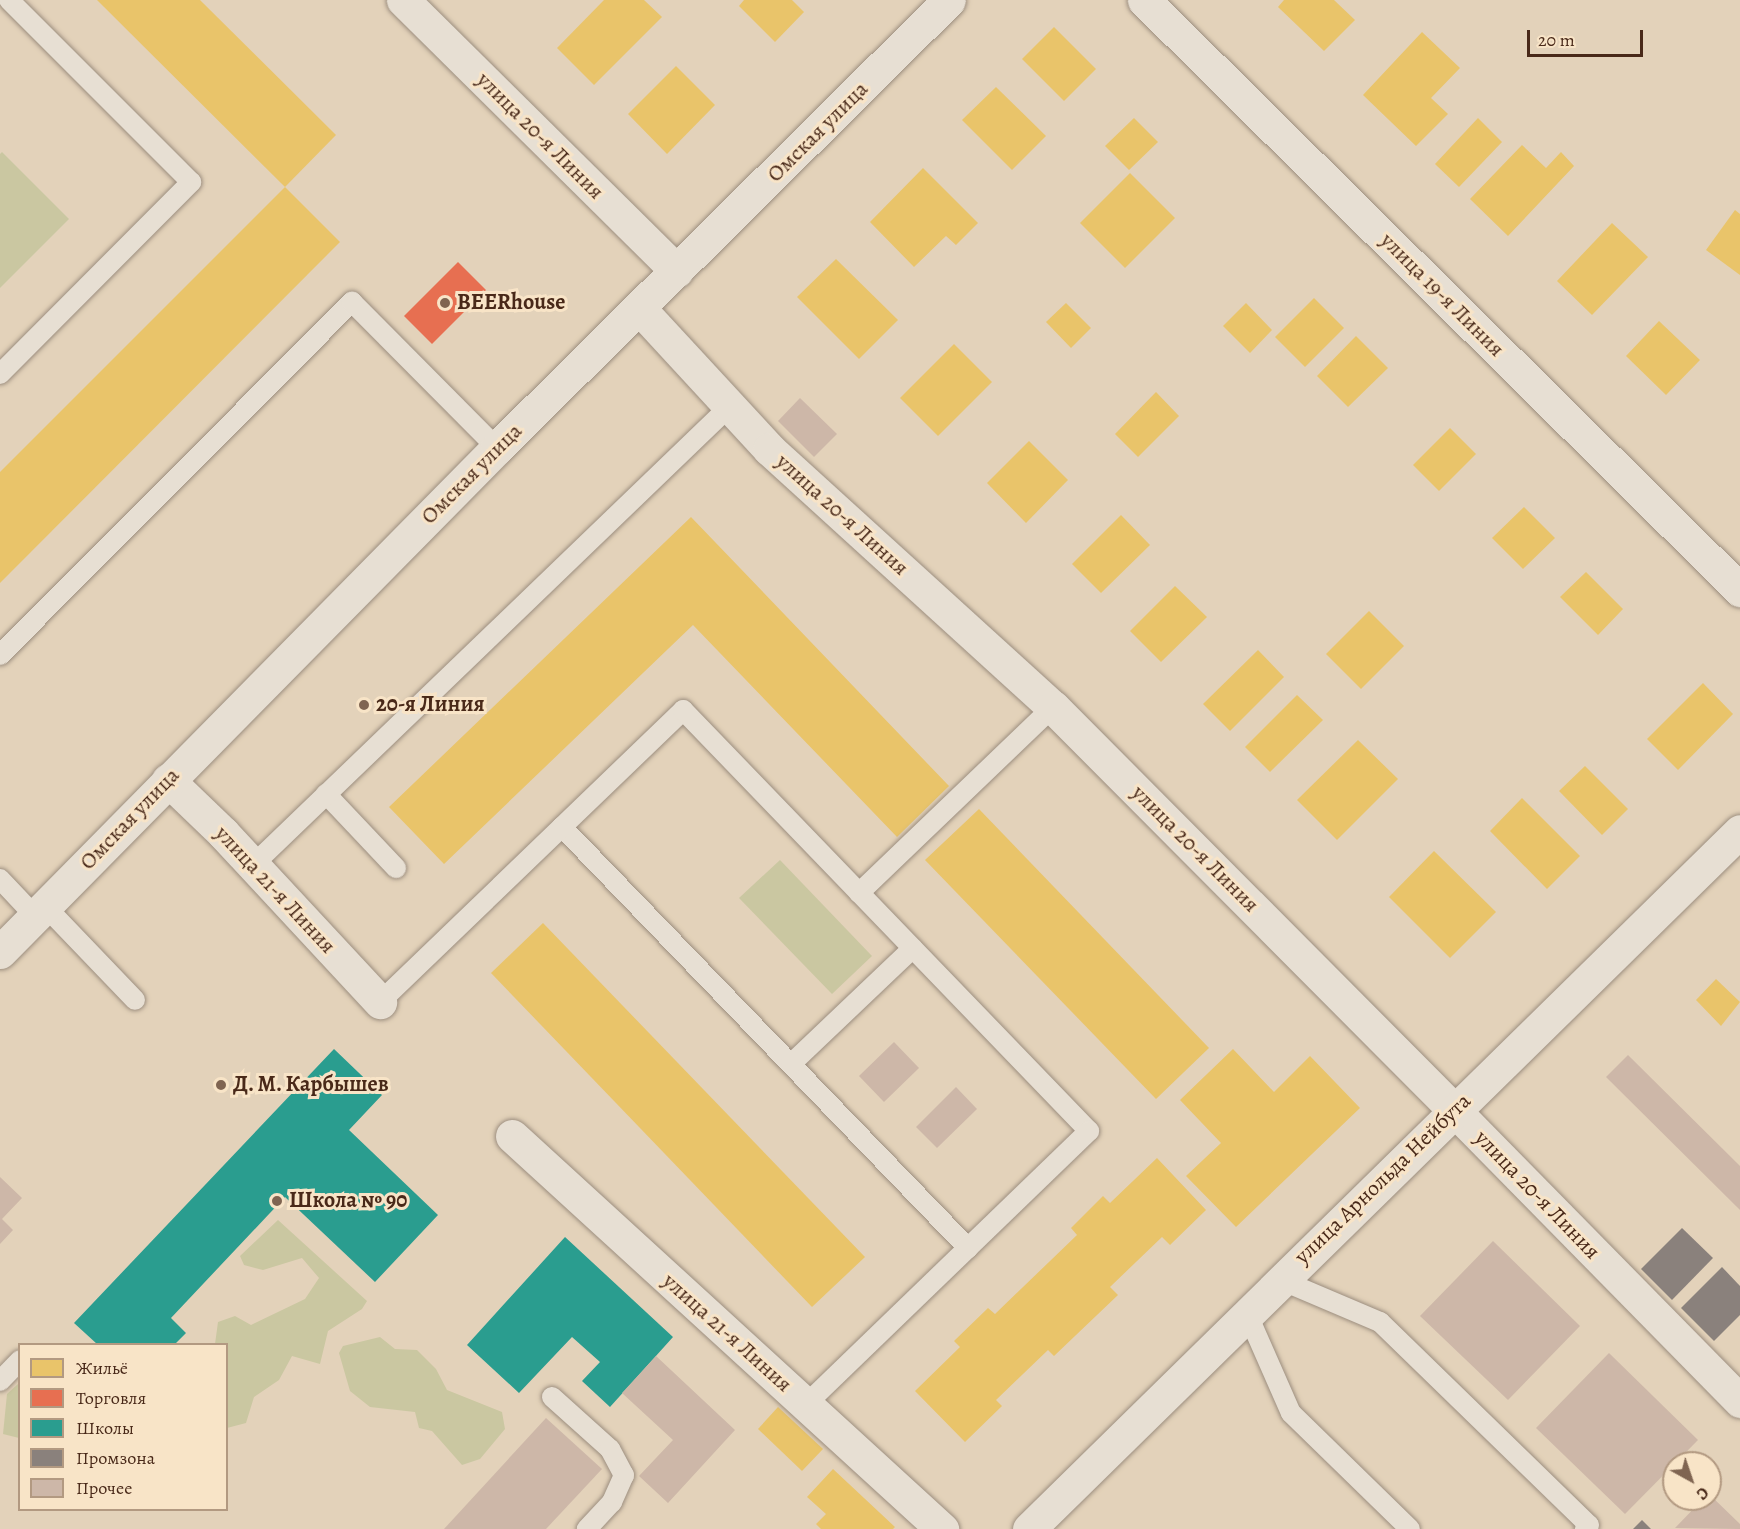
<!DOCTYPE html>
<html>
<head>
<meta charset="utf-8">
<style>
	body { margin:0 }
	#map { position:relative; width:1740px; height:1529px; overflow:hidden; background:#e3d2ba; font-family:Alegreya,serif }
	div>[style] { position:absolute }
	.green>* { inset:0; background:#cac7a1 }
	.homes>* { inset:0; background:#e9c46a }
	.shops>* { inset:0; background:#e76f51 }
	.schools>* { inset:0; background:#2a9d8f }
	.industry>* { inset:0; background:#8a817c }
	.building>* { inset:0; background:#cdb7a8 }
	.roads { filter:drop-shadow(0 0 2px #9c8e7f) drop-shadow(0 0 2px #9c8e7f) }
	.lane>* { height:20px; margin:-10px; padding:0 10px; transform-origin:10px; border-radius:10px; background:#e7dfd3 }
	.street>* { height:33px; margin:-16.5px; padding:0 16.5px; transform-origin:16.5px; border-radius:16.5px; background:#e7dfd3 }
	.secondary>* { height:33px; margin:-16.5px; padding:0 16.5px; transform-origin:16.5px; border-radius:16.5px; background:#e7dfd3 }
	.dots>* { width:16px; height:16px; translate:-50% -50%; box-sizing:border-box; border:3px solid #f8e4c7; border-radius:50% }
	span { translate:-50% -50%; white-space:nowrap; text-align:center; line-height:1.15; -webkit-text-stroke:6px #f8e4c7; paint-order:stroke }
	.street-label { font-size:22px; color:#492919 }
	.poi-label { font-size:22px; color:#492919; font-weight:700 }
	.left { translate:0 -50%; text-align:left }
	.legend { position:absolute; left:18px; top:1343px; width:210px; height:168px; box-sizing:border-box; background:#f8e4c7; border:2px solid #b29981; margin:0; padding:8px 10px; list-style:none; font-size:18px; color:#492919 }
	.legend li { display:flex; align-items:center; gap:12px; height:30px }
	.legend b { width:30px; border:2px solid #b29981 }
	.north { position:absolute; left:1662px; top:1451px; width:60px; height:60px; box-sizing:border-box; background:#f8e4c7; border:2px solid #b29981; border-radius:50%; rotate:140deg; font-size:16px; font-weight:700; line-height:24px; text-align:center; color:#492919 }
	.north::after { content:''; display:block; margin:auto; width:21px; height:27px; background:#7f6451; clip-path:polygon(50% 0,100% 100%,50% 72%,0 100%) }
	.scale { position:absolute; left:1527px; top:30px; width:116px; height:27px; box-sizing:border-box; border:3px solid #492919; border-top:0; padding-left:8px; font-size:18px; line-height:21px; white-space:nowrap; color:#492919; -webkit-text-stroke:4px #f8e4c7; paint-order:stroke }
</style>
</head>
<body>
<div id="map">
	<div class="green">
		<div style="clip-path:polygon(2px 152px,69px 219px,0 288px,0 154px)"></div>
		<div style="clip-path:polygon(780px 860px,872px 956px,832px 994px,739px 898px)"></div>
		<div style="clip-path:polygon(278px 1220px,367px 1301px,362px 1309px,328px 1331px,320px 1364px,292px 1356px,279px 1380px,254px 1397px,246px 1423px,227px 1428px,226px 1344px,215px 1344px,218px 1322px,235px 1316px,251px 1325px,305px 1299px,319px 1278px,302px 1258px,263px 1270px,244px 1265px,240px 1256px)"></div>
		<div style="clip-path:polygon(380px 1337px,395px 1349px,417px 1350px,436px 1369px,447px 1390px,502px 1412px,505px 1429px,480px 1459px,462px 1465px,432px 1431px,419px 1428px,415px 1412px,370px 1407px,350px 1391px,339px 1353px,343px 1346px)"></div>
		<div style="clip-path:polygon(19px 1383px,19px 1438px,3px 1434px,7px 1394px)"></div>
	</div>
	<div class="homes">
		<div style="clip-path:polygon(97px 0,200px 0,336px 135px,285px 187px)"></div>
		<div style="clip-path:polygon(604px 0,644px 0,662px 17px,594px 85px,557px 48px)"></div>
		<div style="clip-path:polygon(744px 0,792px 0,804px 12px,775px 42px,739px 6px)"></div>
		<div style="clip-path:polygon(1284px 0,1334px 0,1355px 20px,1324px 51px,1278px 7px)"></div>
		<div style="clip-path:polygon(1054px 27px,1096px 69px,1064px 101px,1022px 59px)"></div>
		<div style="clip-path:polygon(1422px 32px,1460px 68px,1431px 98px,1448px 114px,1416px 146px,1363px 95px)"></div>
		<div style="clip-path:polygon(676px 66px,715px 105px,667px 154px,628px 114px)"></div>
		<div style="clip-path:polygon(996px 87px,1046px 136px,1012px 170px,962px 120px)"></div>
		<div style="clip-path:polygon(1134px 118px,1158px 142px,1129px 170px,1105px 146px)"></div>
		<div style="clip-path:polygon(1478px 118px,1502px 142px,1459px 187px,1435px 164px)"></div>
		<div style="clip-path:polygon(1522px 145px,1546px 168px,1561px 152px,1574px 166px,1508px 236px,1470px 199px)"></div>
		<div style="clip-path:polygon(923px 168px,978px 223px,956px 245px,946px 236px,914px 267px,870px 222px)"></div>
		<div style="clip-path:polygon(1130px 173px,1175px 218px,1125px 268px,1080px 223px)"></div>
		<div style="clip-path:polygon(285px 187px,340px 242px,0 583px,0 472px)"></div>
		<div style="clip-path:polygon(1735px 210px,1740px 214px,1740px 275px,1706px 250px)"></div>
		<div style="clip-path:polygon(1612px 223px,1648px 257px,1592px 315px,1557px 281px)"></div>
		<div style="clip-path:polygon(836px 259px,898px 320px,859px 359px,797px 297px)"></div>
		<div style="clip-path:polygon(1314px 298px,1344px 328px,1305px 367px,1275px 337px)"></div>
		<div style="clip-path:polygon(1066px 303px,1091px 328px,1071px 348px,1046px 322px)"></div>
		<div style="clip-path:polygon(1246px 303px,1272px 330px,1250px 353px,1223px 326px)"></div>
		<div style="clip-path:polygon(1659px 321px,1700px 360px,1666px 395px,1626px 356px)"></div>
		<div style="clip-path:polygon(1356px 336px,1388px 368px,1348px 407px,1317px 376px)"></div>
		<div style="clip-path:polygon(954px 344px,992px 382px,938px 436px,900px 398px)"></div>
		<div style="clip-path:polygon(1156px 392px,1179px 416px,1138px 457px,1115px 434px)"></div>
		<div style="clip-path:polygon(1450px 428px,1476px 454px,1439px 491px,1413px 465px)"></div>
		<div style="clip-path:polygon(1029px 441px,1068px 480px,1026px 523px,987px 483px)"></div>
		<div style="clip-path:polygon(1524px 507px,1555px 538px,1523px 569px,1492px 538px)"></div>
		<div style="clip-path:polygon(1121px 515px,1150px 545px,1101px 593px,1072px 564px)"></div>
		<div style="clip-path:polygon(691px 517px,949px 786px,897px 837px,693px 625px,444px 864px,389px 807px)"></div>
		<div style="clip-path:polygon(1586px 572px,1623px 609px,1598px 635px,1560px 597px)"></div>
		<div style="clip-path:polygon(1175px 586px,1207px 617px,1161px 662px,1130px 631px)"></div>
		<div style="clip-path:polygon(1369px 611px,1404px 646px,1361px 689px,1326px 654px)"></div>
		<div style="clip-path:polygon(1258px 650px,1284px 677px,1230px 731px,1203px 704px)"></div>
		<div style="clip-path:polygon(1703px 683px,1733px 714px,1678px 770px,1647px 739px)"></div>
		<div style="clip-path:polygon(1297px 695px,1323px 720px,1270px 772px,1245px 747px)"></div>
		<div style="clip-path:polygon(1358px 740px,1398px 779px,1337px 840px,1297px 800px)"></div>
		<div style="clip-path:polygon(1585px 766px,1628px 809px,1602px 835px,1559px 791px)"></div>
		<div style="clip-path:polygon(1522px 798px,1580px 856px,1547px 889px,1490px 831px)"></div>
		<div style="clip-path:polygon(979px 809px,1209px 1048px,1156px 1099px,925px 860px)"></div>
		<div style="clip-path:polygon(1434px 851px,1496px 912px,1450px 958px,1389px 897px)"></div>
		<div style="clip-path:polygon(543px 923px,865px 1257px,812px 1307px,491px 973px)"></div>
		<div style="clip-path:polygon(1716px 979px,1740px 1002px,1721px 1026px,1696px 1000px)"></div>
		<div style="clip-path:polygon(1233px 1049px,1274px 1092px,1310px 1056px,1360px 1108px,1236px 1227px,1186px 1176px,1221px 1143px,1180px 1100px)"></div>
		<div style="clip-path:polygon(1157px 1158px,1206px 1210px,1170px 1245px,1162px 1237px,1110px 1287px,1118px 1295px,1054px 1356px,1048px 1350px,996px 1400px,1002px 1406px,965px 1442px,915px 1391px,960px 1347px,954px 1341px,988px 1308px,995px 1314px,1077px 1235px,1071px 1228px,1103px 1196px,1110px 1203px)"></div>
		<div style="clip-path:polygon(778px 1407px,823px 1449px,802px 1471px,758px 1429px)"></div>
		<div style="clip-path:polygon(833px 1469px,895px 1527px,893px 1529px,821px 1529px,816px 1524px,826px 1514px,807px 1497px)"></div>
	</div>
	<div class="shops">
		<div style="clip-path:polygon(458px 262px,486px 290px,432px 344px,404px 316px)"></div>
	</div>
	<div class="schools">
		<div style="clip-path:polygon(334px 1049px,382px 1095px,349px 1130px,438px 1215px,375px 1282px,285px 1197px,171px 1318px,186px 1333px,175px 1344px,97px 1344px,74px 1323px)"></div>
		<div style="clip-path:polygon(565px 1237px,673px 1337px,610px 1407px,582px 1381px,600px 1362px,572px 1337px,519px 1393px,467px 1345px)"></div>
	</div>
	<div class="industry">
		<div style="clip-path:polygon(1682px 1228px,1713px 1258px,1672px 1300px,1641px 1269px)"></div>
		<div style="clip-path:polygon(1722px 1267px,1740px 1286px,1740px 1315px,1714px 1341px,1681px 1308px)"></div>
		<div style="clip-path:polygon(1642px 1520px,1651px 1529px,1633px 1529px)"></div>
	</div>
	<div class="building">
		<div style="clip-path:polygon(800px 398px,837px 434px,814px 457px,778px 421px)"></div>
		<div style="clip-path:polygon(894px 1042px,919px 1068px,884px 1102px,859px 1076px)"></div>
		<div style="clip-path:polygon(1628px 1055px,1740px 1166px,1740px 1210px,1606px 1077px)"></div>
		<div style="clip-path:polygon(956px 1087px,977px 1109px,937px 1148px,916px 1127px)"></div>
		<div style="clip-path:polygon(0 1177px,22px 1198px,2px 1219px,13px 1230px,0 1244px)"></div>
		<div style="clip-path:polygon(1493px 1241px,1580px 1326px,1508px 1400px,1420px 1316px)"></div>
		<div style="clip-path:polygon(1609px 1353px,1698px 1440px,1625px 1514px,1536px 1428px)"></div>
		<div style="clip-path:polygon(656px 1356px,735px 1430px,668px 1503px,639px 1476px,673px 1440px,622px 1393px)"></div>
		<div style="clip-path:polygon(546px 1418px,602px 1469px,546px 1529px,444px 1529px)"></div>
		<div style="clip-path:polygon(1710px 1495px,1740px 1524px,1740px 1529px,1675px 1528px,1703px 1499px,1710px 1499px)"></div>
	</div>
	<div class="roads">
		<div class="lane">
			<div style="left:0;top:374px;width:271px;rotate:-45.1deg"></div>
			<div style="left:191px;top:182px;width:257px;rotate:-135deg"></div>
			<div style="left:0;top:655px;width:499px;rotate:-45.1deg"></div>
			<div style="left:352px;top:302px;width:206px;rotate:45.2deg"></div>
			<div style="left:326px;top:794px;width:102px;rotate:46.6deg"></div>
			<div style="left:562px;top:827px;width:585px;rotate:46.04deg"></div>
			<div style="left:253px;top:865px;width:661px;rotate:-43.9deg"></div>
			<div style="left:0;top:879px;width:51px;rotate:46.6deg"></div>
			<div style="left:859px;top:893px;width:269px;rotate:-43.8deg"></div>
			<div style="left:45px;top:906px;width:130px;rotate:46.2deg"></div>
			<div style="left:380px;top:1002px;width:421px;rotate:-43.9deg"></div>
			<div style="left:683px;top:710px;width:585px;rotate:46.04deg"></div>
			<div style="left:1089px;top:1131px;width:393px;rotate:136deg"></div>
			<div style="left:791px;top:1064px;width:168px;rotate:-43.6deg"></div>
			<div style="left:1281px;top:1280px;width:108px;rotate:23deg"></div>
			<div style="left:1380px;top:1322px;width:291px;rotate:44.2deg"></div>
			<div style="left:1589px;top:1525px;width:6px;rotate:135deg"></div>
			<div style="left:1247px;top:1313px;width:109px;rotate:66.3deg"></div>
			<div style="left:1291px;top:1413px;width:166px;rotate:44.3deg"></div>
			<div style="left:0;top:1381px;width:29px;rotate:-46deg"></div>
			<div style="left:552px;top:1397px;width:78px;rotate:41.9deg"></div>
			<div style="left:610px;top:1449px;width:30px;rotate:62deg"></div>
			<div style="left:624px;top:1475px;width:30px;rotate:114deg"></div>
			<div style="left:612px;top:1502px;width:37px;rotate:133deg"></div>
		</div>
		<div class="street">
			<div style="left:1144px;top:0;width:839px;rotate:44.71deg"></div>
			<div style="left:168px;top:780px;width:76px;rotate:43.9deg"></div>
			<div style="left:223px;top:833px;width:231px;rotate:47.1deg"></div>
			<div style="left:1454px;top:1110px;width:408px;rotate:45.5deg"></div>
			<div style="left:512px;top:1136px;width:583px;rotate:42.43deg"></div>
		</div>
		<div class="secondary">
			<div style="left:403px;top:0;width:385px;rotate:44.7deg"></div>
			<div style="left:640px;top:309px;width:190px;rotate:47.3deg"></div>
			<div style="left:769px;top:449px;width:384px;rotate:42.3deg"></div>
			<div style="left:1053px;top:707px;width:569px;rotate:45.14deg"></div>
			<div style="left:0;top:952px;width:708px;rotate:-45.4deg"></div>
			<div style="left:497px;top:448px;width:636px;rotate:-44.75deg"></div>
			<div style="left:1029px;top:1529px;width:996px;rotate:-44.47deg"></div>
		</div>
	</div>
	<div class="dots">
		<div style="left:445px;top:303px;background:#7f6451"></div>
		<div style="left:364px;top:705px;background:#7f6451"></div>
		<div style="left:221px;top:1085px;background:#7f6451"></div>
		<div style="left:277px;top:1201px;background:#7f6451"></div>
	</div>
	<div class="street-label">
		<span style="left:818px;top:132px;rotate:-45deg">Омская улица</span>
		<span style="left:540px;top:136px;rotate:45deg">улица 20-я Линия</span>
		<span style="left:1442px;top:295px;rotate:45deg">улица 19-я Линия</span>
		<span style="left:472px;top:474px;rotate:-45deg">Омская улица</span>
		<span style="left:842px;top:515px;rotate:42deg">улица 20-я Линия</span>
		<span style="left:130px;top:819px;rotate:-46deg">Омская улица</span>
		<span style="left:1195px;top:849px;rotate:45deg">улица 20-я Линия</span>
		<span style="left:275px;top:890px;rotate:47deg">улица 21-я Линия</span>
		<span style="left:1383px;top:1179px;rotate:-44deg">улица Арнольда Нейбута</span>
		<span style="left:1537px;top:1195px;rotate:46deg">улица 20-я Линия</span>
		<span style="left:727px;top:1333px;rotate:42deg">улица 21-я Линия</span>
	</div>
	<div class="poi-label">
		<span class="left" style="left:457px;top:303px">BEERhouse</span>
		<span class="left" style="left:376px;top:705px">20-я Линия</span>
		<span class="left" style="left:233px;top:1085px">Д. М. Карбышев</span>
		<span class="left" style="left:289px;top:1201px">Школа № 90</span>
	</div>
	<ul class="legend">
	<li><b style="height:16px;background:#e9c46a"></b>Жильё</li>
	<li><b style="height:16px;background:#e76f51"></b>Торговля</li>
	<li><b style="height:16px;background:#2a9d8f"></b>Школы</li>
	<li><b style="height:16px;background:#8a817c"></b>Промзона</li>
	<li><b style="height:16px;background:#cdb7a8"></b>Прочее</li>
	</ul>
	<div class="north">С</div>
	<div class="scale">20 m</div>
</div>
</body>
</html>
